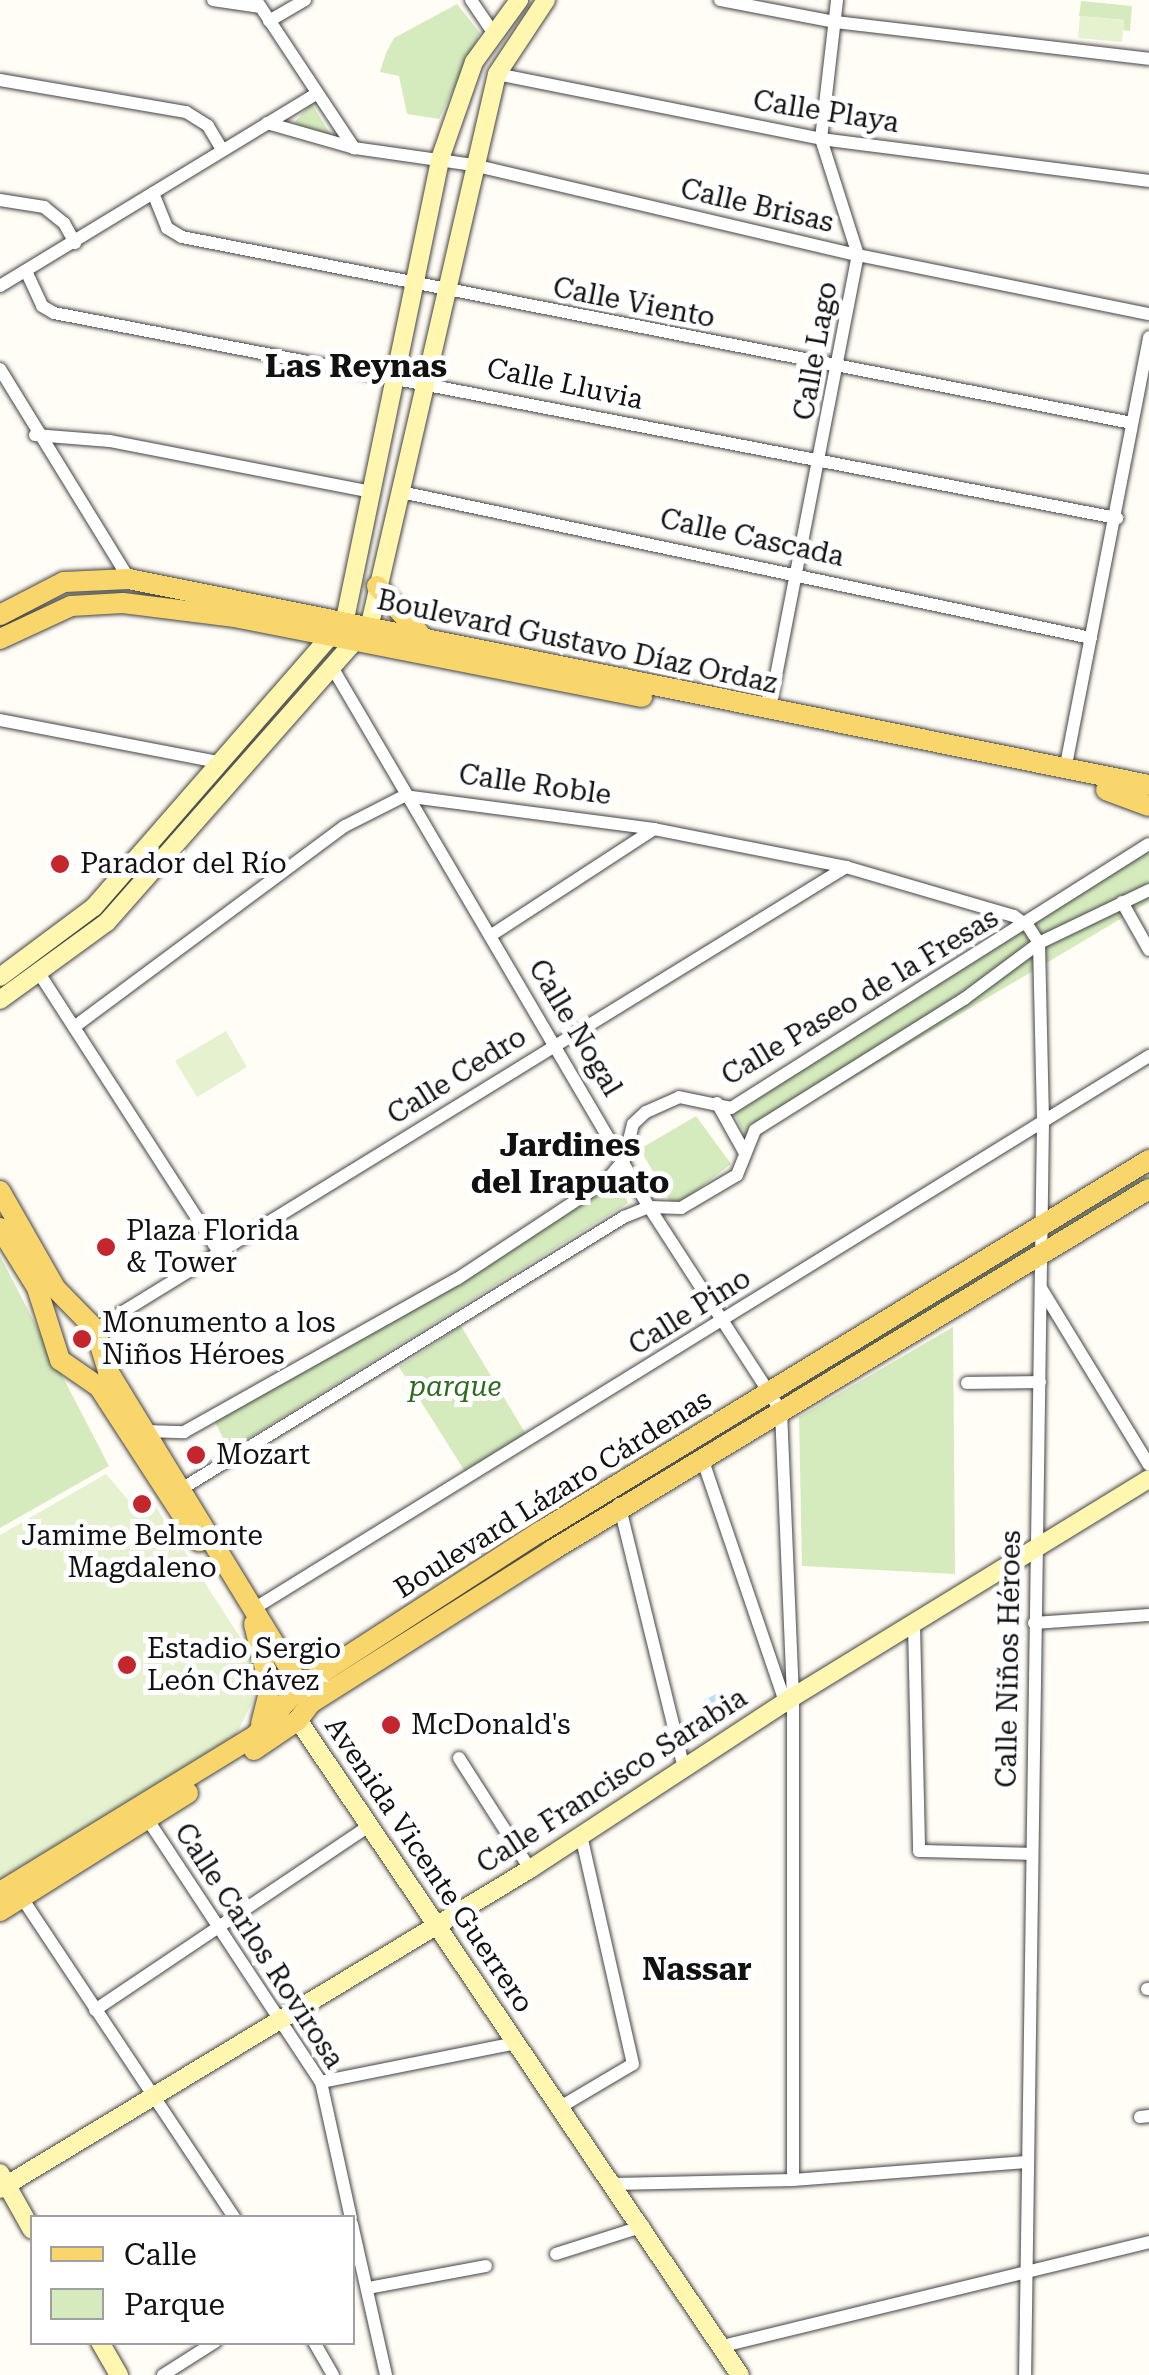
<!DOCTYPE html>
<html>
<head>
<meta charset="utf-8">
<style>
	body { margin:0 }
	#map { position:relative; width:1149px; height:2375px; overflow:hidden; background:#fffdf5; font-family:"Roboto Serif",serif }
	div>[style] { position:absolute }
	.green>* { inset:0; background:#d5ebbd }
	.pitch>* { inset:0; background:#e6f2cf }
	.water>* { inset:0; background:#b9e0f7 }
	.roads { filter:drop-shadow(0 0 2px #444) drop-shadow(0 0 2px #444) }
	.street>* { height:12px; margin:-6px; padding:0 6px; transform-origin:6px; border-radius:6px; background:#fff }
	.secondary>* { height:18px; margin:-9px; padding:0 9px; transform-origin:9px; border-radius:9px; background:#fff6b0 }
	.primary>* { height:20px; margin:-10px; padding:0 10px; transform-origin:10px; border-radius:10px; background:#f9d66b }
	.dots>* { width:28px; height:28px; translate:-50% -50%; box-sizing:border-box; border:5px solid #fff; border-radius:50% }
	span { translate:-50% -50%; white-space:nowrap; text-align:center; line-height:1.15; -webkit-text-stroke:10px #fff; paint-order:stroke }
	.street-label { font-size:28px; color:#111 }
	.poi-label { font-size:28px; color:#111 }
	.left { translate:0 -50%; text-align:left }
	.park-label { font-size:28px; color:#2f6b1f; font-style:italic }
	.quarter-label { font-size:32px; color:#111; font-weight:700 }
	.legend { position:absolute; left:30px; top:2215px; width:325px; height:130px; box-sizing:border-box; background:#fff; border:2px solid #a0a0a0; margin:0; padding:12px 18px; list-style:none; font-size:30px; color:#111 }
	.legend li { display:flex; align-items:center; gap:20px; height:50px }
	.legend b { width:50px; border:2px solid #a0a0a0 }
</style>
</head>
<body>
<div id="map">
	<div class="green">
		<div style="clip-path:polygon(1081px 1px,1132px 6px,1130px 31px,1123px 30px,1124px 20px,1079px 16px)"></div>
		<div style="clip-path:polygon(457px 4px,480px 33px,439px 119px,407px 114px,399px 76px,380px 72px,386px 53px,394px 38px)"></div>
		<div style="clip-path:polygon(311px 103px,333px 138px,294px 123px)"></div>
		<div style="clip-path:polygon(1149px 851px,1149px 902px,748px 1140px,731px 1108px)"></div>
		<div style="clip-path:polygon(696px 1116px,731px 1164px,680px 1203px,671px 1203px,640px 1149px)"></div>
		<div style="clip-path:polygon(1149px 1163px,1149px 1182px,791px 1399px,779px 1386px)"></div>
		<div style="clip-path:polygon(619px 1180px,628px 1203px,229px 1450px,215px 1422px)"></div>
		<div style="clip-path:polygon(0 1256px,109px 1466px,0 1528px)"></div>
		<div style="clip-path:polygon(461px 1326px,527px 1436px,466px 1473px,399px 1367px)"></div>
		<div style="clip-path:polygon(953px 1327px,955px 1574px,802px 1566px,799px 1417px)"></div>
	</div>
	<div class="pitch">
		<div style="clip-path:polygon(1080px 16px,1124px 20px,1122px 42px,1078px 38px)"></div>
		<div style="clip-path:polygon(226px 1031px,247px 1067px,197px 1097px,175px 1061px)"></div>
		<div style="clip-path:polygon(106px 1474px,129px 1501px,138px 1493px,150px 1498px,249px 1651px,257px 1679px,252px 1703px,236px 1735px,0 1879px,0 1535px)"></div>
	</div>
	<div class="water">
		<div style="clip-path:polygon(722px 1691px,728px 1715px,709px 1725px,704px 1700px)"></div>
	</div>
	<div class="roads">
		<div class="street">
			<div style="left:213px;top:0;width:48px;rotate:8.5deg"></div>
			<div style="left:256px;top:0;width:178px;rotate:56.5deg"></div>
			<div style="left:471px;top:0;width:41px;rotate:55.9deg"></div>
			<div style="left:720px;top:0;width:117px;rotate:10.8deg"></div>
			<div style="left:835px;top:22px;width:316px;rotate:6.7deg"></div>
			<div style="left:269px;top:21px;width:42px;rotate:-30.3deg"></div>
			<div style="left:497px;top:74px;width:330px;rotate:11.3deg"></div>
			<div style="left:821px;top:139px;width:331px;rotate:7.3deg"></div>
			<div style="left:0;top:80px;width:189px;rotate:9.8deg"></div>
			<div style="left:186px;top:112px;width:26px;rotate:32deg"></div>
			<div style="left:208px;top:126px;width:26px;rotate:59deg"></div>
			<div style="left:267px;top:123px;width:91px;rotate:16deg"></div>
			<div style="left:354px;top:148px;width:120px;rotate:8.1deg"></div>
			<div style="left:473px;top:165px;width:395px;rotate:13.2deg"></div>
			<div style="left:858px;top:255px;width:297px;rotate:11.5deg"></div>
			<div style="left:153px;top:193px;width:38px;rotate:68deg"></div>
			<div style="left:167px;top:228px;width:17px;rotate:31deg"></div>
			<div style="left:182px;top:237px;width:968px;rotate:11.08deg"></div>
			<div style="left:0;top:200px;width:45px;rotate:9deg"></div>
			<div style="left:44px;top:207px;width:26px;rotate:39deg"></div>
			<div style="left:64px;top:223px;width:23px;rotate:61deg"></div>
			<div style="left:26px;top:271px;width:38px;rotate:65deg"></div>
			<div style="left:42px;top:306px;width:14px;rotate:30deg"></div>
			<div style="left:54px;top:313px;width:1083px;rotate:10.92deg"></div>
			<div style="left:0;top:286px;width:370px;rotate:-31.3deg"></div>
			<div style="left:0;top:369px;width:246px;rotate:58.4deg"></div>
			<div style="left:35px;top:435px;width:75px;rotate:4.6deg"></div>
			<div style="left:110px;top:441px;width:268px;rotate:11deg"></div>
			<div style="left:401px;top:492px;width:705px;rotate:11.95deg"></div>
			<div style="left:332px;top:667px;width:626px;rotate:59.59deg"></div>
			<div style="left:649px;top:1207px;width:243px;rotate:57.1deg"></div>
			<div style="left:781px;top:1411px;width:286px;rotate:87.6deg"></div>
			<div style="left:793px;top:1697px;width:483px;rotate:90deg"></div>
			<div style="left:769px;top:712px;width:466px;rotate:-79deg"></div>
			<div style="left:858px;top:255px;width:122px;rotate:-107.7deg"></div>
			<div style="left:821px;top:139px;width:140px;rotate:-83.4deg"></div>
			<div style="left:0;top:720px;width:222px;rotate:10.9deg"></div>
			<div style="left:1065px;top:770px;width:441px;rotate:-79deg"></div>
			<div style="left:1122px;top:902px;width:55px;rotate:60.6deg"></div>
			<div style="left:490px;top:936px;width:196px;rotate:-33.1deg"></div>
			<div style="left:39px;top:973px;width:334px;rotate:57.2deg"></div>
			<div style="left:74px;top:1027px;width:337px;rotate:-36.6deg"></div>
			<div style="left:345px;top:826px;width:66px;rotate:-27deg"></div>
			<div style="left:404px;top:796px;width:252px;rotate:7.5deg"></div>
			<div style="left:654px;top:829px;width:196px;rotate:11.2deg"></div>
			<div style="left:846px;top:867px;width:175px;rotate:16.3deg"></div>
			<div style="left:1014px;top:916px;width:17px;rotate:36deg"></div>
			<div style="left:1028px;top:926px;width:20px;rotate:57deg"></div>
			<div style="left:1039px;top:943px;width:180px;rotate:88.7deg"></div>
			<div style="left:1043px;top:1123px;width:1252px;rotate:90.82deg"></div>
			<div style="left:717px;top:1103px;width:57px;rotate:60.8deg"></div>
			<div style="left:1041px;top:1288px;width:207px;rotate:58.6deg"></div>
			<div style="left:95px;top:1329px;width:882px;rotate:-31.6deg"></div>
			<div style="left:967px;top:1383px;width:73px;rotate:-0.8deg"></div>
			<div style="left:146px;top:1431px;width:38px;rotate:2deg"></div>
			<div style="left:184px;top:1432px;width:313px;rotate:-29.3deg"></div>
			<div style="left:457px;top:1279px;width:180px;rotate:-33.4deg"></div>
			<div style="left:607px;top:1180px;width:26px;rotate:-50deg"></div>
			<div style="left:624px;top:1160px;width:37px;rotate:-76deg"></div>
			<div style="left:633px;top:1124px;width:18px;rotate:-43deg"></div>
			<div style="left:646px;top:1112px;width:36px;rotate:-24deg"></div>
			<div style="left:679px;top:1097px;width:53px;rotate:11.9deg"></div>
			<div style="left:731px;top:1108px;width:494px;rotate:-32.3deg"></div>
			<div style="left:702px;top:1458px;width:258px;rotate:71.2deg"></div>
			<div style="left:183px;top:1488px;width:518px;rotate:-31.57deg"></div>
			<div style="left:624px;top:1217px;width:27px;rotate:-22deg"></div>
			<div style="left:649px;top:1207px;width:32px;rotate:2deg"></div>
			<div style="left:681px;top:1208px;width:65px;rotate:-30.5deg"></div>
			<div style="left:737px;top:1175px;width:48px;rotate:-68.2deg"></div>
			<div style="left:755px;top:1130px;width:247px;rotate:-32.1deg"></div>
			<div style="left:964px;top:999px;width:94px;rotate:-36.7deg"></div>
			<div style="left:1039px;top:943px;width:122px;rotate:-25.7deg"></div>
			<div style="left:619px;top:1504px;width:273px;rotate:76.2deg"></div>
			<div style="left:255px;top:1608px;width:1051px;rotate:-31.69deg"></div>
			<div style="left:1034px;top:1623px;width:115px;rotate:-4deg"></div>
			<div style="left:914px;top:1625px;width:226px;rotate:88.7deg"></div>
			<div style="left:919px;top:1851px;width:111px;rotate:1.5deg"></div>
			<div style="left:459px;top:1758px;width:132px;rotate:57.4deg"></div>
			<div style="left:148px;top:1820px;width:314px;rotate:56.6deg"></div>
			<div style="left:321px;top:2082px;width:139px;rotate:77.6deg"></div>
			<div style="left:22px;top:1898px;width:384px;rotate:56.4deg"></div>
			<div style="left:1147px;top:1989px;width:2px"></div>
			<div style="left:95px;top:2010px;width:330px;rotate:-33.9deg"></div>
			<div style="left:321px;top:2082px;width:199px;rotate:-11.3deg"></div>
			<div style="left:562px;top:2106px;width:82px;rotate:-30.6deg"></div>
			<div style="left:633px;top:2064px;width:234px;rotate:-102.8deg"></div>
			<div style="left:1140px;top:2117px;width:9px;rotate:-6deg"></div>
			<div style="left:615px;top:2184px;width:178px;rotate:-1.3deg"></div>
			<div style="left:793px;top:2180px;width:234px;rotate:-4.4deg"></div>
			<div style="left:352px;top:2224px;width:155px;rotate:77.3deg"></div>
			<div style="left:556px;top:2254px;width:92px;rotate:-17.7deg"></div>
			<div style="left:368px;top:2288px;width:120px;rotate:-10.6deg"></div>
			<div style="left:314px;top:2342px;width:38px;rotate:60deg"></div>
			<div style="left:719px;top:2347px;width:443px;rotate:-13.7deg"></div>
			<div style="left:163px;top:2375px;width:62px;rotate:-32.4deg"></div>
		</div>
		<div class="secondary">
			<div style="left:0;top:977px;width:117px;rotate:-36.7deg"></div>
			<div style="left:94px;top:907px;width:382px;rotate:-48.9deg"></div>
			<div style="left:345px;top:619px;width:470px;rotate:-78.3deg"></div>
			<div style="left:440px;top:159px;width:103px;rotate:-70.7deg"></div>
			<div style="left:474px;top:62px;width:77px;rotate:-54deg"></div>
			<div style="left:0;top:1000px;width:132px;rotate:-36.1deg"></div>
			<div style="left:107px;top:922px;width:397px;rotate:-48.6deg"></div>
			<div style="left:370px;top:624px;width:564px;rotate:-77deg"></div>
			<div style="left:497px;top:74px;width:89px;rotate:-56.5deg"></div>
			<div style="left:298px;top:1720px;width:790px;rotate:55.99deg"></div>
			<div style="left:0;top:2173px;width:65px;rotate:60.7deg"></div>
			<div style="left:0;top:2189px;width:619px;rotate:-31.12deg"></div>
			<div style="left:530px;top:1869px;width:314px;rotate:-33.2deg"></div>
			<div style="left:793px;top:1697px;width:417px;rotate:-31.5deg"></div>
			<div style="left:100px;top:2342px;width:38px;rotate:60deg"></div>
		</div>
		<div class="primary">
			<div style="left:377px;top:586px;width:63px;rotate:48.2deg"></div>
			<div style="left:0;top:615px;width:72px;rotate:-27.3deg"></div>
			<div style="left:64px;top:582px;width:65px;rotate:-2.6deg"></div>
			<div style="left:129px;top:579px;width:1041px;rotate:11.42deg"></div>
			<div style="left:0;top:639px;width:78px;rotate:-24.9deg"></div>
			<div style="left:71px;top:606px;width:52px;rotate:-3.3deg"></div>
			<div style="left:123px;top:603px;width:113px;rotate:7.1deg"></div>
			<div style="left:235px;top:617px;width:415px;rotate:11.1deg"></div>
			<div style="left:1106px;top:790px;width:46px;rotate:20.4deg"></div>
			<div style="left:0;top:1191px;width:113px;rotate:60.3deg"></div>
			<div style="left:56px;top:1289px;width:56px;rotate:45.7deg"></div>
			<div style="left:95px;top:1329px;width:44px;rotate:72.8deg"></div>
			<div style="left:108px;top:1371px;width:380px;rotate:58.6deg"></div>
			<div style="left:0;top:1228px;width:70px;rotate:58.3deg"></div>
			<div style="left:37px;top:1288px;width:76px;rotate:72.3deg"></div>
			<div style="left:60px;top:1360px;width:47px;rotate:34.7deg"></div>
			<div style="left:99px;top:1387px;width:184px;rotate:57deg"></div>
			<div style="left:254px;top:1624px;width:66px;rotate:76deg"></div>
			<div style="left:270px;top:1688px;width:37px;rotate:104deg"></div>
			<div style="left:254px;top:1750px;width:53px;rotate:-34.3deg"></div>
			<div style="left:298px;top:1720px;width:21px;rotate:-53deg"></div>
			<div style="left:311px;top:1703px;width:284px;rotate:-32.3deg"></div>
			<div style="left:551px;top:1551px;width:699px;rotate:-31.19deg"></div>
			<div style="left:0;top:1892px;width:299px;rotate:-31.5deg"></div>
			<div style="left:255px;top:1736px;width:67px;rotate:-47.4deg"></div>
			<div style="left:300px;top:1687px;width:286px;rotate:-32.9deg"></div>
			<div style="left:540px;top:1532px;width:714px;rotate:-31.42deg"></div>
			<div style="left:0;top:1911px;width:222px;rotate:-32.1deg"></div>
		</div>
	</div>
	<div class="dots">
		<div style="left:60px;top:864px;background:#c4262e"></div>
		<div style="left:106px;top:1247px;background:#c4262e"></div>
		<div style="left:82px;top:1339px;background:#c4262e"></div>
		<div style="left:196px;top:1455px;background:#c4262e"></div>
		<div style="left:142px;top:1504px;background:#c4262e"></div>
		<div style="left:127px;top:1665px;background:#c4262e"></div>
		<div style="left:391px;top:1725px;background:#c4262e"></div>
	</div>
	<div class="street-label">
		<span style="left:826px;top:112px;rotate:9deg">Calle Playa</span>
		<span style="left:757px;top:206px;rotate:13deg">Calle Brisas</span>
		<span style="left:634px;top:303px;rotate:11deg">Calle Viento</span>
		<span style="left:816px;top:351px;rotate:-80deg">Calle Lago</span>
		<span style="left:565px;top:384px;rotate:12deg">Calle Lluvia</span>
		<span style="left:752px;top:538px;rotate:12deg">Calle Cascada</span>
		<span style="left:577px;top:642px;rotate:12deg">Boulevard Gustavo Díaz Ordaz</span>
		<span style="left:535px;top:785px;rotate:8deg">Calle Roble</span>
		<span style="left:860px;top:997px;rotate:-31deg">Calle Paseo de la Fresas</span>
		<span style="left:575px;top:1028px;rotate:59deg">Calle Nogal</span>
		<span style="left:457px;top:1076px;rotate:-32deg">Calle Cedro</span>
		<span style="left:690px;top:1312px;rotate:-32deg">Calle Pino</span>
		<span style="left:553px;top:1494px;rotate:-32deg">Boulevard Lázaro Cárdenas</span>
		<span style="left:1009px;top:1659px;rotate:-89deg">Calle Niños Héroes</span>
		<span style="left:612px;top:1781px;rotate:-33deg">Calle Francisco Sarabia</span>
		<span style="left:429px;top:1865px;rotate:56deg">Avenida Vicente Guerrero</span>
		<span style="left:259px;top:1946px;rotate:57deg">Calle Carlos Rovirosa</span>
	</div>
	<div class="poi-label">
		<span class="left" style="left:80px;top:864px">Parador del Río</span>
		<span class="left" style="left:126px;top:1247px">Plaza Florida<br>&amp; Tower</span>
		<span class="left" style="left:102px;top:1339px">Monumento a los<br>Niños Héroes</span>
		<span class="left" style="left:216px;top:1455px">Mozart</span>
		<span style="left:142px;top:1552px">Jamime Belmonte<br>Magdaleno</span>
		<span class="left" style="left:147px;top:1665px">Estadio Sergio<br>León Chávez</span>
		<span class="left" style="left:411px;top:1725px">McDonald's</span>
	</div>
	<div class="park-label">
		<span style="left:455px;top:1387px">parque</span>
	</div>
	<div class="quarter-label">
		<span style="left:356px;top:366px">Las Reynas</span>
		<span style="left:570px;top:1164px">Jardines<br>del Irapuato</span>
		<span style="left:697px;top:1969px">Nassar</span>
	</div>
	<ul class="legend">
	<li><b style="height:12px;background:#f9d66b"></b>Calle</li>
	<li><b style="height:28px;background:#d5ebbd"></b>Parque</li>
	</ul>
</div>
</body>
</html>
